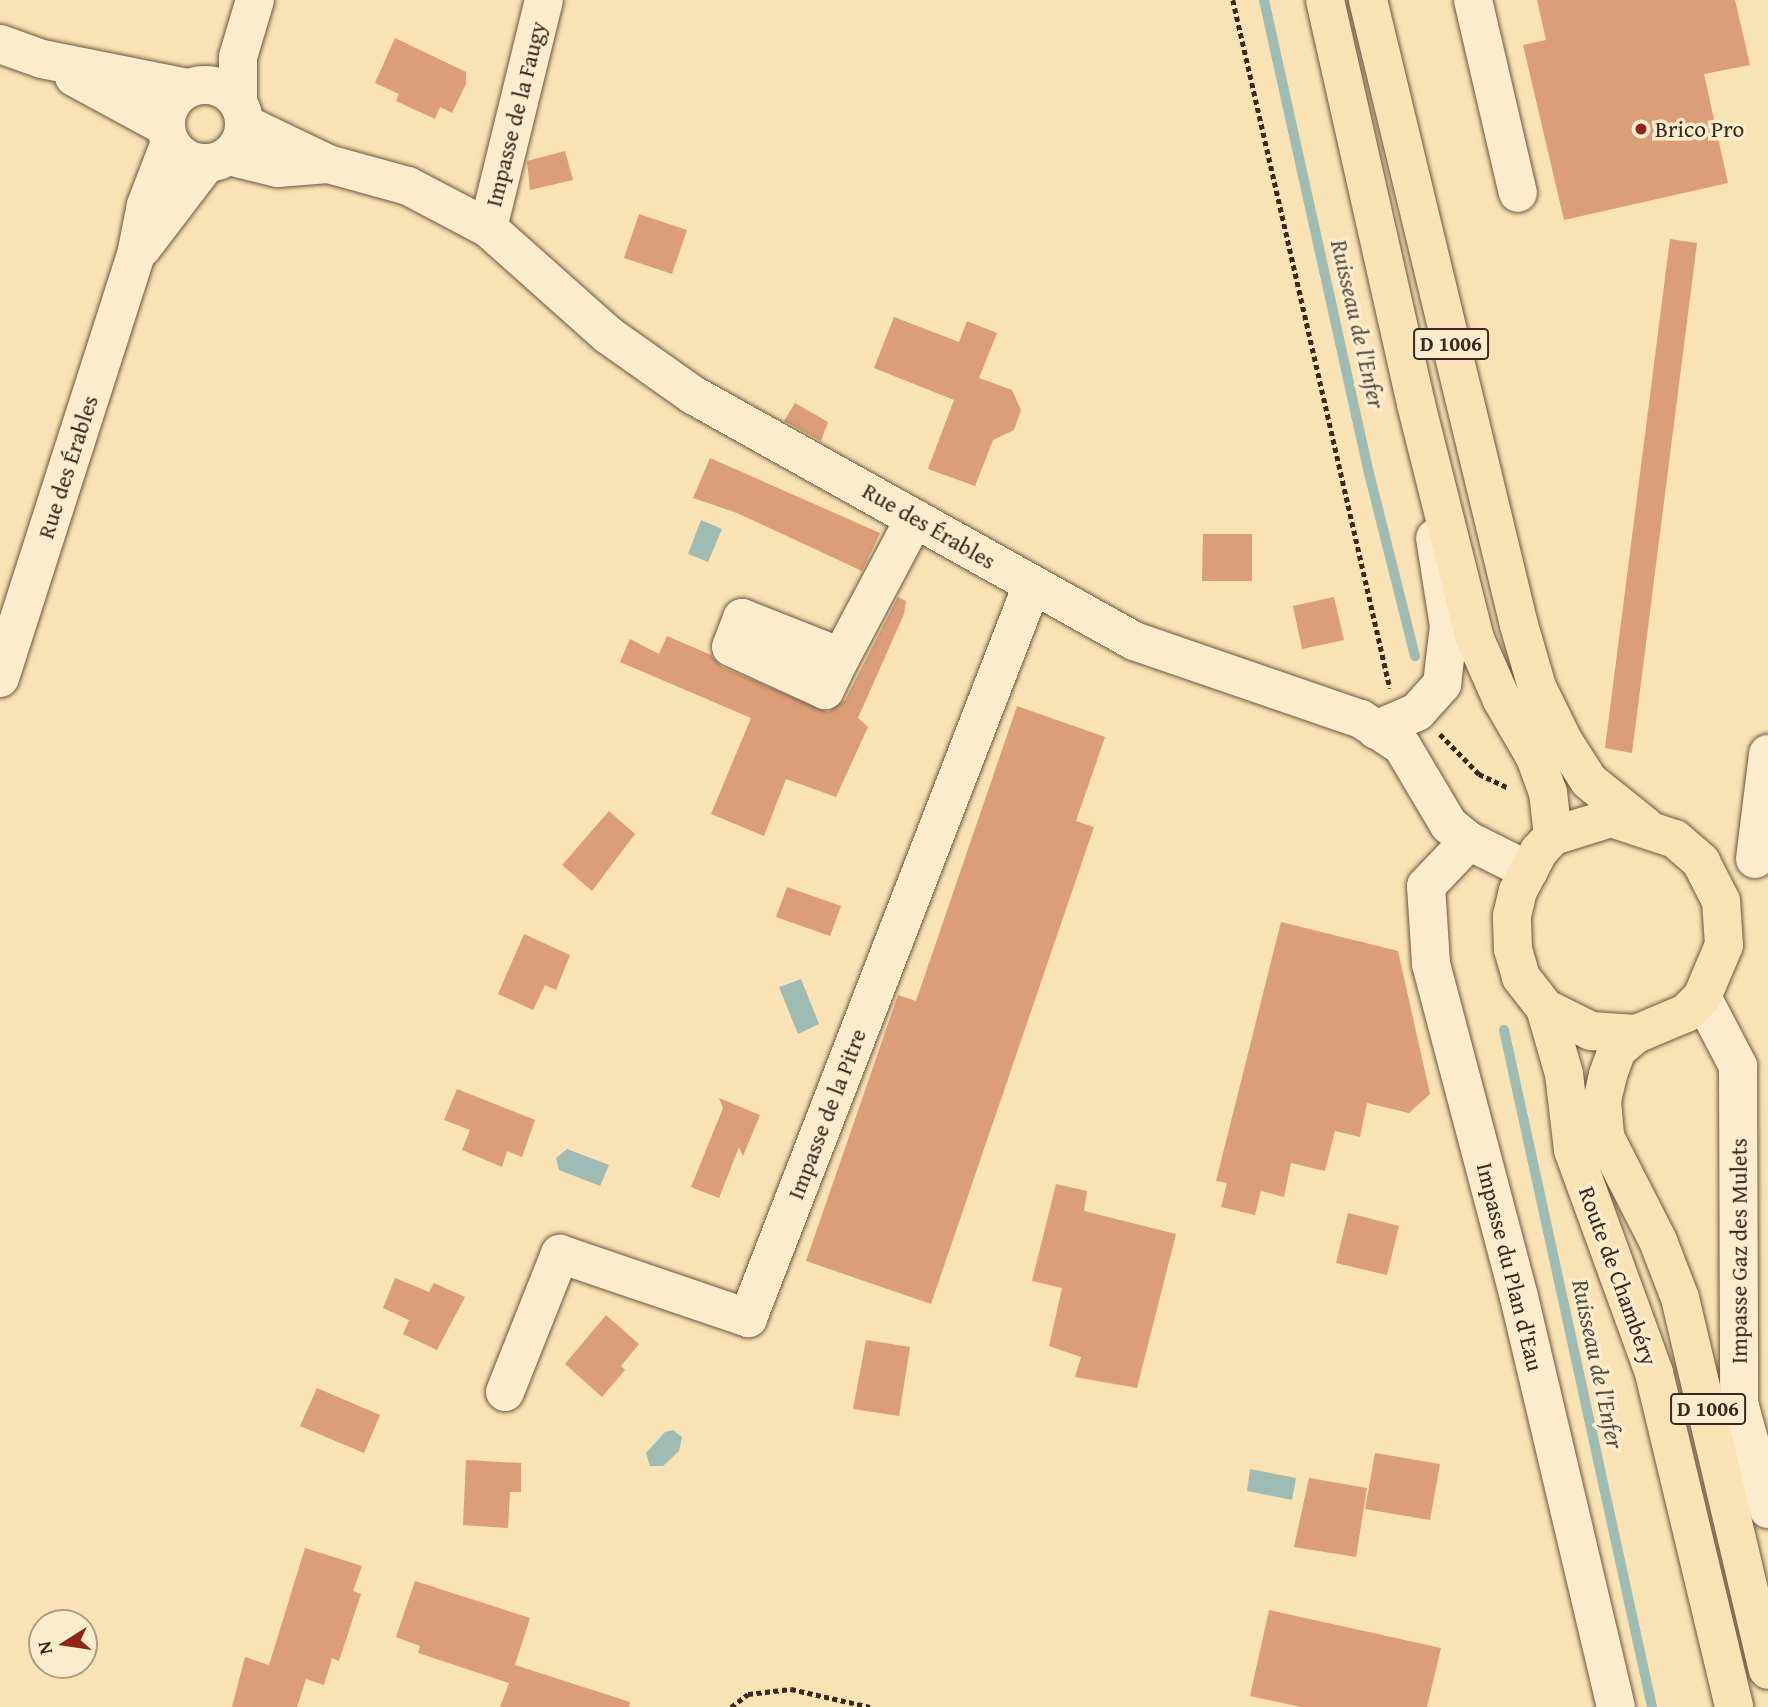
<!DOCTYPE html>
<html>
<head>
<meta charset="utf-8">
<style>
	body { margin:0 }
	#map { position:relative; width:1768px; height:1707px; overflow:hidden; background:#f9e2b3; font-family:"Gentium Book Plus",serif }
	div>[style] { position:absolute }
	.water>* { inset:0; background:#9fbcb4 }
	.stream>* { height:10px; margin:-5px; padding:0 5px; transform-origin:5px; border-radius:5px; background:#9fbcb4 }
	.building>* { inset:0; background:#db9e78 }
	.path>* { height:4.5px; margin-top:-2.25px; transform-origin:0; background:repeating-linear-gradient(90deg,#3c291d 0 5px,transparent 0 8.5px) }
	.roads { filter:drop-shadow(0 0 2px #6b5742) drop-shadow(0 0 2px #6b5742) }
	.minor>* { height:38px; margin:-19px; padding:0 19px; transform-origin:19px; border-radius:19px; background:#fbecce }
	.minor>.ring { margin:-19px; padding:0; box-sizing:content-box; background:none; border:38px solid #fbecce; border-radius:50% }
	.major>* { height:38px; margin:-19px; padding:0 19px; transform-origin:19px; border-radius:19px; background:#f9e2b3 }
	.dots>* { width:19px; height:19px; translate:-50% -50%; box-sizing:border-box; border:4px solid #fbecce; border-radius:50% }
	span { translate:-50% -50%; white-space:nowrap; text-align:center; line-height:1.15; -webkit-text-stroke:7px #fbecce; paint-order:stroke }
	.shield-label span { padding:2px 5px; background:#fbecce; border:2px solid; border-radius:5px; -webkit-text-stroke-width:0 }
	.shield-label { font-size:21px; color:#3c291d; font-weight:700 }
	.street-label { font-size:23px; color:#3c291d }
	.poi-label { font-size:23px; color:#3c291d }
	.left { translate:0 -50%; text-align:left }
	.water-label { font-size:24px; color:#554e43; font-style:italic }
	.north { position:absolute; left:28px; top:1609px; width:70px; height:70px; box-sizing:border-box; background:#fbecce; border:2px solid #af9e87; border-radius:50%; rotate:258deg; font-size:19px; font-weight:700; line-height:28px; text-align:center; color:#3c291d }
	.north::after { content:''; display:block; margin:auto; width:24px; height:32px; background:#8f2418; clip-path:polygon(50% 0,100% 100%,50% 72%,0 100%) }
</style>
</head>
<body>
<div id="map">
	<div class="water">
		<div style="clip-path:polygon(701px 520px,722px 529px,708px 562px,688px 554px)"></div>
		<div style="clip-path:polygon(801px 979px,819px 1024px,798px 1034px,779px 987px)"></div>
		<div style="clip-path:polygon(567px 1149px,609px 1165px,600px 1186px,559px 1170px,556px 1158px)"></div>
		<div style="clip-path:polygon(673px 1430px,682px 1437px,679px 1451px,663px 1466px,650px 1466px,646px 1453px,665px 1432px)"></div>
		<div style="clip-path:polygon(1250px 1469px,1296px 1478px,1292px 1500px,1247px 1491px)"></div>
	</div>
	<div class="stream">
		<div style="left:1264px;top:0;width:485px;rotate:77.5deg"></div>
		<div style="left:1369px;top:473px;width:189px;rotate:75.9deg"></div>
		<div style="left:1504px;top:1030px;width:693px;rotate:77.67deg"></div>
	</div>
	<div class="building">
		<div style="clip-path:polygon(1537px 0,1735px 0,1750px 65px,1704px 74px,1728px 183px,1564px 220px,1523px 45px,1546px 40px)"></div>
		<div style="clip-path:polygon(395px 38px,466px 72px,466px 84px,452px 113px,440px 107px,435px 119px,396px 101px,399px 94px,375px 83px)"></div>
		<div style="clip-path:polygon(565px 151px,573px 180px,530px 190px,527px 161px)"></div>
		<div style="clip-path:polygon(639px 214px,687px 230px,672px 274px,624px 258px)"></div>
		<div style="clip-path:polygon(1670px 239px,1697px 243px,1632px 753px,1605px 748px)"></div>
		<div style="clip-path:polygon(894px 317px,959px 342px,967px 321px,997px 333px,979px 378px,1012px 390px,1021px 410px,1014px 430px,993px 440px,975px 486px,928px 469px,954px 400px,874px 368px)"></div>
		<div style="clip-path:polygon(795px 403px,828px 422px,821px 441px,784px 421px)"></div>
		<div style="clip-path:polygon(710px 458px,880px 533px,862px 571px,737px 513px,693px 498px)"></div>
		<div style="clip-path:polygon(1203px 534px,1252px 534px,1252px 581px,1202px 581px)"></div>
		<div style="clip-path:polygon(898px 597px,906px 601px,904px 614px,858px 718px,868px 727px,836px 797px,786px 779px,764px 836px,711px 814px,751px 718px,620px 662px,630px 639px,659px 654px,667px 636px,711px 655px,722px 667px,828px 712px,845px 700px)"></div>
		<div style="clip-path:polygon(1334px 597px,1344px 640px,1302px 649px,1293px 606px)"></div>
		<div style="clip-path:polygon(1017px 706px,1105px 737px,1076px 821px,1094px 827px,931px 1304px,806px 1261px,898px 995px,916px 1001px)"></div>
		<div style="clip-path:polygon(609px 811px,635px 834px,592px 891px,562px 865px)"></div>
		<div style="clip-path:polygon(787px 887px,841px 906px,830px 936px,776px 917px)"></div>
		<div style="clip-path:polygon(1281px 922px,1398px 951px,1430px 1094px,1409px 1113px,1367px 1103px,1360px 1137px,1335px 1131px,1325px 1171px,1291px 1163px,1284px 1197px,1261px 1191px,1255px 1215px,1221px 1207px,1227px 1183px,1216px 1181px)"></div>
		<div style="clip-path:polygon(524px 934px,570px 955px,556px 990px,545px 985px,533px 1010px,498px 994px)"></div>
		<div style="clip-path:polygon(457px 1089px,535px 1120px,522px 1157px,507px 1151px,502px 1167px,462px 1150px,470px 1130px,444px 1120px)"></div>
		<div style="clip-path:polygon(719px 1098px,760px 1115px,743px 1156px,739px 1147px,719px 1198px,691px 1187px,723px 1108px)"></div>
		<div style="clip-path:polygon(1056px 1184px,1087px 1191px,1084px 1211px,1176px 1234px,1137px 1388px,1075px 1377px,1081px 1357px,1049px 1346px,1062px 1288px,1032px 1281px)"></div>
		<div style="clip-path:polygon(1348px 1213px,1399px 1226px,1387px 1275px,1336px 1263px)"></div>
		<div style="clip-path:polygon(395px 1278px,429px 1292px,434px 1283px,465px 1297px,437px 1350px,403px 1334px,409px 1320px,383px 1308px)"></div>
		<div style="clip-path:polygon(606px 1315px,639px 1344px,621px 1366px,625px 1370px,602px 1397px,565px 1364px)"></div>
		<div style="clip-path:polygon(866px 1340px,910px 1347px,899px 1416px,853px 1409px)"></div>
		<div style="clip-path:polygon(317px 1388px,380px 1415px,364px 1453px,300px 1426px)"></div>
		<div style="clip-path:polygon(1375px 1453px,1440px 1464px,1430px 1520px,1365px 1509px)"></div>
		<div style="clip-path:polygon(466px 1460px,521px 1463px,521px 1492px,510px 1492px,508px 1528px,463px 1525px)"></div>
		<div style="clip-path:polygon(1309px 1478px,1367px 1488px,1356px 1557px,1294px 1547px)"></div>
		<div style="clip-path:polygon(305px 1548px,362px 1566px,353px 1591px,361px 1594px,339px 1661px,332px 1658px,324px 1685px,306px 1679px,297px 1707px,232px 1707px,245px 1657px,269px 1665px)"></div>
		<div style="clip-path:polygon(415px 1581px,530px 1618px,515px 1665px,630px 1702px,629px 1707px,500px 1707px,509px 1683px,418px 1653px,420px 1646px,396px 1637px)"></div>
		<div style="clip-path:polygon(1269px 1610px,1441px 1648px,1427px 1707px,1301px 1707px,1250px 1696px)"></div>
	</div>
	<div class="path">
		<div style="left:1233px;top:0;width:706px;rotate:77.15deg"></div>
		<div style="left:1440px;top:734px;width:56px;rotate:45.7deg"></div>
		<div style="left:1479px;top:774px;width:33px;rotate:25deg"></div>
		<div style="left:731px;top:1707px;width:21px;rotate:-37deg"></div>
		<div style="left:748px;top:1694px;width:43px;rotate:-6.6deg"></div>
		<div style="left:791px;top:1689px;width:81px;rotate:12.8deg"></div>
	</div>
	<div class="roads">
		<div class="minor">
			<div style="left:1473px;top:0;width:198px;rotate:76.9deg"></div>
			<div style="left:0;top:44px;width:45px;rotate:19.7deg"></div>
			<div style="left:42px;top:59px;width:148px;rotate:11.3deg"></div>
			<div style="left:74px;top:77px;width:105px;rotate:28.5deg"></div>
			<div class="ring" style="left:166px;top:85px;width:40px;height:40px"></div>
			<div style="left:238px;top:100px;width:43px;rotate:-90deg"></div>
			<div style="left:238px;top:57px;width:59px;rotate:-73.4deg"></div>
			<div style="left:245px;top:124px;width:92px;rotate:25.7deg"></div>
			<div style="left:328px;top:164px;width:83px;rotate:15.4deg"></div>
			<div style="left:408px;top:186px;width:90px;rotate:27.7deg"></div>
			<div style="left:488px;top:228px;width:161px;rotate:41.7deg"></div>
			<div style="left:608px;top:335px;width:104px;rotate:35.2deg"></div>
			<div style="left:693px;top:395px;width:505px;rotate:29.15deg"></div>
			<div style="left:1134px;top:641px;width:240px;rotate:19deg"></div>
			<div style="left:1361px;top:719px;width:49px;rotate:33.4deg"></div>
			<div style="left:1402px;top:746px;width:92px;rotate:59.3deg"></div>
			<div style="left:1449px;top:825px;width:26px;rotate:39deg"></div>
			<div style="left:1469px;top:841px;width:67px;rotate:26.6deg"></div>
			<div style="left:229px;top:156px;width:50px;rotate:13.8deg"></div>
			<div style="left:278px;top:168px;width:50px;rotate:-4.6deg"></div>
			<div style="left:488px;top:228px;width:235px;rotate:-76.2deg"></div>
			<div style="left:142px;top:248px;width:106px;rotate:-52.7deg"></div>
			<div style="left:841px;top:657px;width:37px;rotate:116deg"></div>
			<div style="left:825px;top:690px;width:103px;rotate:-155.4deg"></div>
			<div style="left:731px;top:647px;width:31px;rotate:-69deg"></div>
			<div style="left:742px;top:618px;width:106px;rotate:21.5deg"></div>
			<div style="left:841px;top:657px;width:157px;rotate:-62deg"></div>
			<div style="left:0;top:678px;width:444px;rotate:-72.2deg"></div>
			<div style="left:136px;top:255px;width:51px;rotate:-78.7deg"></div>
			<div style="left:146px;top:205px;width:67px;rotate:-69.1deg"></div>
			<div style="left:1376px;top:730px;width:45px;rotate:-23.7deg"></div>
			<div style="left:1417px;top:712px;width:38px;rotate:-48deg"></div>
			<div style="left:1442px;top:684px;width:58px;rotate:-83.1deg"></div>
			<div style="left:1449px;top:626px;width:89px;rotate:-99deg"></div>
			<div style="left:1469px;top:841px;width:62px;rotate:133.7deg"></div>
			<div style="left:1426px;top:886px;width:78px;rotate:86.3deg"></div>
			<div style="left:1431px;top:964px;width:344px;rotate:75.2deg"></div>
			<div style="left:1519px;top:1297px;width:421px;rotate:76.7deg"></div>
			<div style="left:1755px;top:859px;width:106px;rotate:-82.9deg"></div>
			<div style="left:1702px;top:997px;width:78px;rotate:62.4deg"></div>
			<div style="left:1738px;top:1066px;width:337px;rotate:89.8deg"></div>
			<div style="left:1739px;top:1403px;width:110px;rotate:74.7deg"></div>
			<div style="left:505px;top:1392px;width:149px;rotate:-68.3deg"></div>
			<div style="left:560px;top:1254px;width:199px;rotate:18.8deg"></div>
			<div style="left:748px;top:1318px;width:786px;rotate:-68.82deg"></div>
		</div>
		<div class="major">
			<div style="left:1325px;top:0;width:414px;rotate:77.3deg"></div>
			<div style="left:1416px;top:404px;width:242px;rotate:75.9deg"></div>
			<div style="left:1475px;top:639px;width:67px;rotate:66.1deg"></div>
			<div style="left:1502px;top:700px;width:66px;rotate:59.9deg"></div>
			<div style="left:1535px;top:757px;width:37px;rotate:70deg"></div>
			<div style="left:1548px;top:792px;width:44px;rotate:83.5deg"></div>
			<div style="left:1368px;top:0;width:643px;rotate:76.42deg"></div>
			<div style="left:1519px;top:625px;width:65px;rotate:73.8deg"></div>
			<div style="left:1537px;top:687px;width:61px;rotate:63.9deg"></div>
			<div style="left:1564px;top:742px;width:46px;rotate:57.3deg"></div>
			<div style="left:1589px;top:781px;width:72px;rotate:38.8deg"></div>
			<div style="left:1611px;top:818px;width:67px;rotate:18.2deg"></div>
			<div style="left:1675px;top:839px;width:35px;rotate:41deg"></div>
			<div style="left:1701px;top:862px;width:44px;rotate:62.9deg"></div>
			<div style="left:1721px;top:901px;width:44px;rotate:86.1deg"></div>
			<div style="left:1724px;top:945px;width:56px;rotate:112.9deg"></div>
			<div style="left:1702px;top:997px;width:23px;rotate:135deg"></div>
			<div style="left:1686px;top:1013px;width:54px;rotate:157.2deg"></div>
			<div style="left:1636px;top:1034px;width:45px;rotate:-176.2deg"></div>
			<div style="left:1591px;top:1031px;width:51px;rotate:-153.4deg"></div>
			<div style="left:1545px;top:1008px;width:39px;rotate:-128deg"></div>
			<div style="left:1521px;top:977px;width:29px;rotate:-106deg"></div>
			<div style="left:1513px;top:949px;width:33px;rotate:-92deg"></div>
			<div style="left:1512px;top:916px;width:26px;rotate:-77deg"></div>
			<div style="left:1518px;top:891px;width:45px;rotate:-62.3deg"></div>
			<div style="left:1539px;top:851px;width:21px;rotate:-47deg"></div>
			<div style="left:1553px;top:836px;width:61px;rotate:-17.2deg"></div>
			<div style="left:1545px;top:1008px;width:69px;rotate:73.9deg"></div>
			<div style="left:1564px;top:1074px;width:77px;rotate:83.2deg"></div>
			<div style="left:1573px;top:1150px;width:237px;rotate:70deg"></div>
			<div style="left:1654px;top:1373px;width:343px;rotate:76.5deg"></div>
			<div style="left:1636px;top:1034px;width:25px;rotate:140deg"></div>
			<div style="left:1617px;top:1050px;width:27px;rotate:110deg"></div>
			<div style="left:1608px;top:1075px;width:27px;rotate:103deg"></div>
			<div style="left:1602px;top:1101px;width:36px;rotate:85deg"></div>
			<div style="left:1605px;top:1137px;width:117px;rotate:63deg"></div>
			<div style="left:1658px;top:1241px;width:61px;rotate:68.9deg"></div>
			<div style="left:1680px;top:1298px;width:382px;rotate:76.7deg"></div>
		</div>
	</div>
	<div class="dots">
		<div style="left:1641px;top:129px;background:#8f2418"></div>
	</div>
	<div class="shield-label">
		<span style="left:1451px;top:344px">D 1006</span>
		<span style="left:1708px;top:1409px">D 1006</span>
	</div>
	<div class="street-label">
		<span style="left:516px;top:114px;rotate:-76deg">Impasse de la Faugy</span>
		<span style="left:68px;top:467px;rotate:-72deg">Rue des Érables</span>
		<span style="left:929px;top:526px;rotate:30deg">Rue des Érables</span>
		<span style="left:827px;top:1114px;rotate:-69deg">Impasse de la Pitre</span>
		<span style="left:1739px;top:1251px;rotate:-90deg">Impasse Gaz des Mulets</span>
		<span style="left:1510px;top:1267px;rotate:76deg">Impasse du Plan d'Eau</span>
		<span style="left:1618px;top:1276px;rotate:70deg">Route de Chambéry</span>
	</div>
	<div class="poi-label">
		<span class="left" style="left:1655px;top:129px">Brico Pro</span>
	</div>
	<div class="water-label">
		<span style="left:1358px;top:324px;rotate:77deg">Ruisseau de l'Enfer</span>
		<span style="left:1598px;top:1364px;rotate:78deg">Ruisseau de l'Enfer</span>
	</div>
	<div class="north">N</div>
</div>
</body>
</html>
